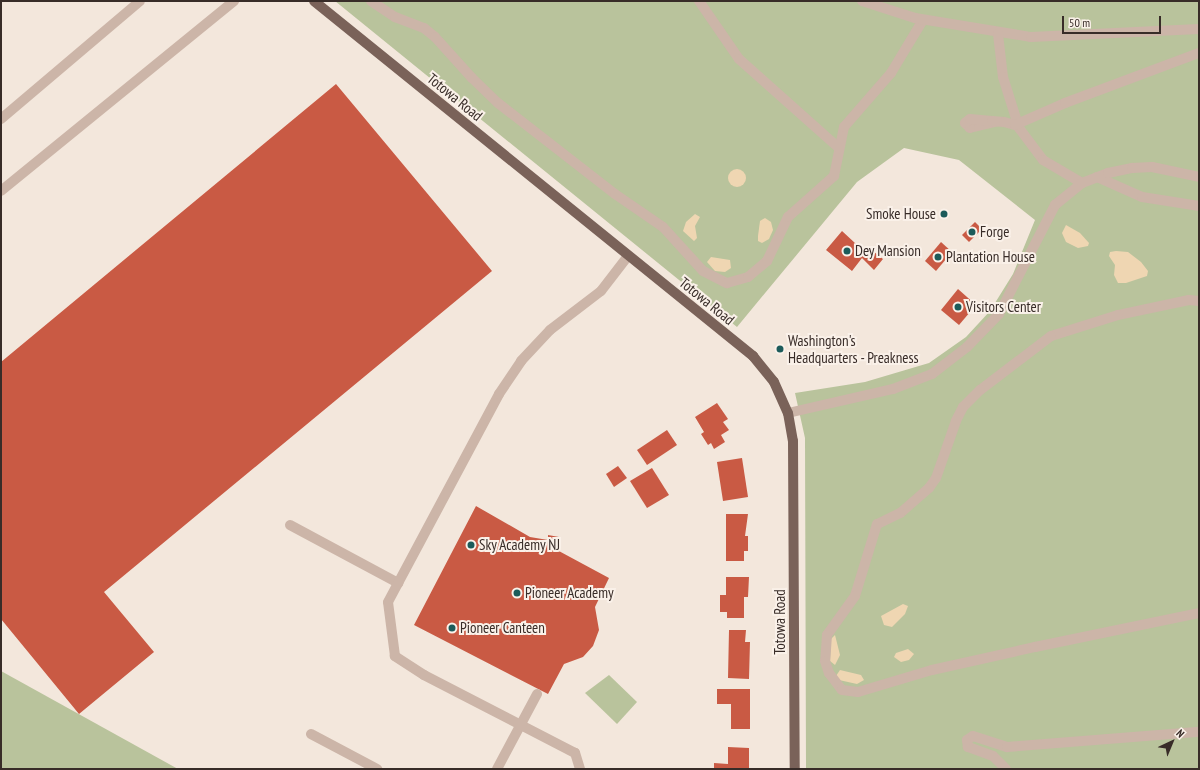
<!DOCTYPE html>
<html>
<head>
<meta charset="utf-8">
<style>
	body { margin:0 }
	#map { position:relative; width:1200px; height:770px; overflow:hidden; background:#f3e7dc; font-family:"PT Sans Narrow",sans-serif }
	div>[style] { position:absolute }
	.green>* { inset:0; background:#b9c39c }
	.sand>* { inset:0; background:#efd6b2 }
	.round { border-radius:50% }
	.building>* { inset:0; background:#c95a44 }
	.minor>* { height:10px; margin:-5px; padding:0 5px; transform-origin:5px; border-radius:5px; background:#ccb5a8 }
	.major>* { height:10px; margin:-5px; padding:0 5px; transform-origin:5px; border-radius:5px; background:#7a6259 }
	.dots>* { width:11px; height:11px; translate:-50% -50%; box-sizing:border-box; border:2px solid #faf1e9; border-radius:50% }
	span { translate:-50% -50%; white-space:nowrap; text-align:center; line-height:1.15; -webkit-text-stroke:4px #faf1e9; paint-order:stroke }
	.street-label { font-size:15px; color:#382c28 }
	.poi-label { font-size:15px; color:#382c28 }
	.right { translate:-100% -50%; text-align:right }
	.left { translate:0 -50%; text-align:left }
	.frame { position:absolute; inset:0; border:2px solid #382c28; pointer-events:none }
	.north { position:absolute; left:1152px; top:722px; width:40px; height:40px; -webkit-text-stroke:3px #faf1e9; paint-order:stroke; rotate:44deg; font-size:11px; font-weight:700; line-height:16px; text-align:center; color:#382c28 }
	.north::after { content:''; display:block; margin:auto; width:14px; height:18px; background:#382c28; clip-path:polygon(50% 0,100% 100%,50% 72%,0 100%) }
	.scale { position:absolute; left:1062px; top:16px; width:99px; height:18px; box-sizing:border-box; border:2px solid #382c28; border-top:0; padding-left:5px; font-size:12px; line-height:14px; white-space:nowrap; color:#382c28; -webkit-text-stroke:3px #faf1e9; paint-order:stroke }
</style>
</head>
<body>
<div id="map">
	<div class="green">
		<div style="clip-path:polygon(335px 1px,1199px 1px,1199px 769px,806px 769px,805px 438px,795px 393px,865px 382px,929px 363px,966px 337px,990px 311px,1013px 274px,1035px 220px,959px 160px,904px 148px,857px 182px,737px 327px)"></div>
		<div style="clip-path:polygon(1px 671px,178px 769px,1px 769px)"></div>
		<div style="clip-path:polygon(609px 675px,637px 702px,617px 724px,585px 693px)"></div>
	</div>
	<div class="sand">
		<div class="round" style="left:728px;top:169px;width:18px;height:18px"></div>
		<div style="clip-path:polygon(695px 214px,700px 217px,695px 226px,697px 238px,694px 241px,683px 231px,686px 222px)"></div>
		<div style="clip-path:polygon(765px 218px,771px 222px,773px 230px,769px 239px,762px 243px,758px 241px,758px 236px,760px 221px)"></div>
		<div style="clip-path:polygon(1066px 225px,1080px 233px,1089px 243px,1088px 246px,1078px 248px,1066px 242px,1062px 233px)"></div>
		<div style="clip-path:polygon(1116px 251px,1128px 252px,1141px 262px,1148px 271px,1147px 276px,1126px 283px,1118px 283px,1114px 275px,1115px 265px,1109px 256px,1110px 252px)"></div>
		<div style="clip-path:polygon(711px 257px,730px 260px,731px 268px,725px 272px,715px 271px,707px 262px)"></div>
		<div style="clip-path:polygon(903px 604px,908px 606px,905px 614px,892px 627px,884px 625px,881px 616px)"></div>
		<div style="clip-path:polygon(835px 635px,840px 655px,835px 665px,830px 661px,831px 639px)"></div>
		<div style="clip-path:polygon(908px 649px,914px 654px,909px 660px,901px 662px,894px 657px,896px 653px)"></div>
		<div style="clip-path:polygon(840px 670px,861px 675px,864px 680px,857px 684px,839px 680px,836px 676px)"></div>
	</div>
	<div class="building">
		<div style="clip-path:polygon(336px 84px,492px 271px,104px 592px,154px 652px,79px 714px,1px 619px,1px 362px)"></div>
		<div style="clip-path:polygon(975px 222px,982px 229px,969px 242px,962px 235px)"></div>
		<div style="clip-path:polygon(842px 231px,869px 256px,873px 251px,883px 259px,874px 270px,862px 258px,852px 271px,826px 250px)"></div>
		<div style="clip-path:polygon(941px 242px,952px 252px,936px 271px,925px 261px)"></div>
		<div style="clip-path:polygon(958px 289px,976px 305px,959px 325px,941px 310px)"></div>
		<div style="clip-path:polygon(717px 403px,728px 419px,723px 422px,729px 430px,721px 435px,725px 442px,714px 449px,711px 443px,708px 445px,701px 434px,704px 432px,695px 417px)"></div>
		<div style="clip-path:polygon(667px 430px,677px 445px,647px 465px,637px 450px)"></div>
		<div style="clip-path:polygon(742px 458px,748px 497px,723px 501px,717px 462px)"></div>
		<div style="clip-path:polygon(618px 466px,627px 478px,614px 487px,606px 474px)"></div>
		<div style="clip-path:polygon(652px 468px,669px 495px,647px 508px,630px 481px)"></div>
		<div style="clip-path:polygon(476px 506px,530px 537px,548px 540px,548px 535px,559px 537px,557px 550px,609px 578px,595px 607px,599px 630px,593px 646px,583px 657px,564px 664px,548px 694px,414px 625px)"></div>
		<div style="clip-path:polygon(726px 514px,748px 514px,745px 536px,748px 536px,748px 551px,744px 551px,744px 561px,726px 561px)"></div>
		<div style="clip-path:polygon(726px 577px,749px 577px,748px 597px,744px 597px,744px 618px,727px 618px,727px 612px,720px 612px,720px 595px,726px 595px)"></div>
		<div style="clip-path:polygon(729px 630px,746px 630px,745px 642px,750px 642px,749px 679px,728px 678px)"></div>
		<div style="clip-path:polygon(717px 689px,750px 689px,750px 729px,731px 729px,731px 704px,717px 704px)"></div>
		<div style="clip-path:polygon(728px 747px,749px 748px,749px 769px,714px 769px,714px 763px,728px 764px)"></div>
	</div>
	<div class="minor">
		<div style="left:371px;top:1px;width:29px;rotate:34deg"></div>
		<div style="left:395px;top:17px;width:31px;rotate:21deg"></div>
		<div style="left:424px;top:28px;width:14px;rotate:39deg"></div>
		<div style="left:435px;top:37px;width:55px;rotate:47.9deg"></div>
		<div style="left:472px;top:78px;width:36px;rotate:44deg"></div>
		<div style="left:498px;top:103px;width:148px;rotate:37.9deg"></div>
		<div style="left:615px;top:194px;width:58px;rotate:34.5deg"></div>
		<div style="left:663px;top:227px;width:59px;rotate:47.7deg"></div>
		<div style="left:703px;top:271px;width:27px;rotate:27deg"></div>
		<div style="left:727px;top:283px;width:22px;rotate:-16deg"></div>
		<div style="left:748px;top:277px;width:25px;rotate:-40deg"></div>
		<div style="left:767px;top:261px;width:49px;rotate:-64.5deg"></div>
		<div style="left:788px;top:217px;width:62px;rotate:-41.7deg"></div>
		<div style="left:834px;top:176px;width:50px;rotate:-78.5deg"></div>
		<div style="left:844px;top:127px;width:72px;rotate:-49deg"></div>
		<div style="left:891px;top:73px;width:62px;rotate:-58.9deg"></div>
		<div style="left:699px;top:1px;width:70px;rotate:55.4deg"></div>
		<div style="left:739px;top:59px;width:134px;rotate:41.7deg"></div>
		<div style="left:862px;top:1px;width:56px;rotate:17.8deg"></div>
		<div style="left:915px;top:18px;width:118px;rotate:9.3deg"></div>
		<div style="left:1031px;top:37px;width:168px;rotate:-2.7deg"></div>
		<div style="left:998px;top:34px;width:43px;rotate:83.4deg"></div>
		<div style="left:1003px;top:77px;width:53px;rotate:72.6deg"></div>
		<div style="left:1019px;top:128px;width:40px;rotate:53deg"></div>
		<div style="left:1043px;top:160px;width:45px;rotate:30.5deg"></div>
		<div style="left:1px;top:119px;width:182px;rotate:-40.3deg"></div>
		<div style="left:995px;top:122px;width:26px;rotate:167deg"></div>
		<div style="left:970px;top:128px;width:7px;rotate:-135deg"></div>
		<div style="left:965px;top:123px;width:6px;rotate:-39deg"></div>
		<div style="left:970px;top:119px;width:22px;rotate:5deg"></div>
		<div style="left:992px;top:121px;width:12px;rotate:5deg"></div>
		<div style="left:1004px;top:122px;width:11px;rotate:15deg"></div>
		<div style="left:1015px;top:125px;width:55px;rotate:-23.7deg"></div>
		<div style="left:1065px;top:103px;width:143px;rotate:-20.5deg"></div>
		<div style="left:1097px;top:177px;width:49px;rotate:24deg"></div>
		<div style="left:1142px;top:197px;width:58px;rotate:9deg"></div>
		<div style="left:1px;top:191px;width:301px;rotate:-39.2deg"></div>
		<div style="left:1199px;top:301px;width:10px;rotate:-174deg"></div>
		<div style="left:1189px;top:300px;width:73px;rotate:168.1deg"></div>
		<div style="left:1118px;top:315px;width:70px;rotate:162.6deg"></div>
		<div style="left:1051px;top:336px;width:89px;rotate:142.7deg"></div>
		<div style="left:980px;top:390px;width:24px;rotate:135deg"></div>
		<div style="left:963px;top:407px;width:16px;rotate:117deg"></div>
		<div style="left:956px;top:421px;width:60px;rotate:109.3deg"></div>
		<div style="left:936px;top:478px;width:12px;rotate:125deg"></div>
		<div style="left:929px;top:488px;width:38px;rotate:139deg"></div>
		<div style="left:900px;top:513px;width:25px;rotate:154deg"></div>
		<div style="left:877px;top:524px;width:75px;rotate:107deg"></div>
		<div style="left:855px;top:596px;width:48px;rotate:125.7deg"></div>
		<div style="left:827px;top:635px;width:26px;rotate:94deg"></div>
		<div style="left:825px;top:661px;width:13px;rotate:72deg"></div>
		<div style="left:829px;top:673px;width:21px;rotate:53deg"></div>
		<div style="left:842px;top:690px;width:16px;rotate:7deg"></div>
		<div style="left:858px;top:692px;width:77px;rotate:-16.6deg"></div>
		<div style="left:932px;top:670px;width:106px;rotate:-12.6deg"></div>
		<div style="left:1035px;top:647px;width:167px;rotate:-11.7deg"></div>
		<div style="left:788px;top:413px;width:108px;rotate:-12.9deg"></div>
		<div style="left:893px;top:389px;width:42px;rotate:-21deg"></div>
		<div style="left:932px;top:374px;width:44px;rotate:-37.6deg"></div>
		<div style="left:967px;top:347px;width:46px;rotate:-45.9deg"></div>
		<div style="left:999px;top:314px;width:123px;rotate:-62.8deg"></div>
		<div style="left:1055px;top:205px;width:35px;rotate:-39deg"></div>
		<div style="left:1082px;top:183px;width:28px;rotate:-21deg"></div>
		<div style="left:1108px;top:173px;width:25px;rotate:-12deg"></div>
		<div style="left:1132px;top:168px;width:20px;rotate:-3deg"></div>
		<div style="left:1152px;top:167px;width:48px;rotate:12deg"></div>
		<div style="left:290px;top:525px;width:123px;rotate:28.2deg"></div>
		<div style="left:311px;top:734px;width:75px;rotate:27.9deg"></div>
		<div style="left:497px;top:769px;width:85px;rotate:-61.9deg"></div>
		<div style="left:580px;top:769px;width:17px;rotate:-107deg"></div>
		<div style="left:575px;top:753px;width:170px;rotate:-152.7deg"></div>
		<div style="left:424px;top:675px;width:35px;rotate:-147deg"></div>
		<div style="left:395px;top:656px;width:54px;rotate:-97.4deg"></div>
		<div style="left:388px;top:602px;width:236px;rotate:-61.9deg"></div>
		<div style="left:499px;top:394px;width:40px;rotate:-56deg"></div>
		<div style="left:521px;top:361px;width:42px;rotate:-46.9deg"></div>
		<div style="left:550px;top:330px;width:64px;rotate:-37.4deg"></div>
		<div style="left:601px;top:291px;width:44px;rotate:-52.4deg"></div>
		<div style="left:1006px;top:769px;width:18px;rotate:-135deg"></div>
		<div style="left:993px;top:756px;width:27px;rotate:-160deg"></div>
		<div style="left:968px;top:747px;width:7px;rotate:-98deg"></div>
		<div style="left:967px;top:740px;width:7px;rotate:-34deg"></div>
		<div style="left:973px;top:736px;width:36px;rotate:18deg"></div>
		<div style="left:1007px;top:747px;width:193px;rotate:-4.5deg"></div>
	</div>
	<div class="major">
		<div style="left:314px;top:1px;width:565px;rotate:38.96deg"></div>
		<div style="left:753px;top:356px;width:33px;rotate:51deg"></div>
		<div style="left:774px;top:382px;width:34px;rotate:66deg"></div>
		<div style="left:788px;top:413px;width:28px;rotate:80deg"></div>
		<div style="left:793px;top:441px;width:328px;rotate:89.7deg"></div>
	</div>
	<div class="dots">
		<div style="left:944px;top:214px;background:#1c5b5a"></div>
		<div style="left:972px;top:232px;background:#1c5b5a"></div>
		<div style="left:847px;top:251px;background:#1c5b5a"></div>
		<div style="left:938px;top:257px;background:#1c5b5a"></div>
		<div style="left:958px;top:307px;background:#1c5b5a"></div>
		<div style="left:780px;top:349px;background:#1c5b5a"></div>
		<div style="left:471px;top:545px;background:#1c5b5a"></div>
		<div style="left:517px;top:593px;background:#1c5b5a"></div>
		<div style="left:452px;top:628px;background:#1c5b5a"></div>
	</div>
	<div class="street-label">
		<span style="left:455px;top:97px;rotate:39deg">Totowa Road</span>
		<span style="left:707px;top:301px;rotate:39deg">Totowa Road</span>
		<span style="left:780px;top:622px;rotate:-90deg">Totowa Road</span>
	</div>
	<div class="poi-label">
		<span class="right" style="left:936px;top:214px">Smoke House</span>
		<span class="left" style="left:980px;top:232px">Forge</span>
		<span class="left" style="left:855px;top:251px">Dey Mansion</span>
		<span class="left" style="left:946px;top:257px">Plantation House</span>
		<span class="left" style="left:966px;top:307px">Visitors Center</span>
		<span class="left" style="left:788px;top:349px">Washington's<br>Headquarters - Preakness</span>
		<span class="left" style="left:479px;top:545px">Sky Academy NJ</span>
		<span class="left" style="left:525px;top:593px">Pioneer Academy</span>
		<span class="left" style="left:460px;top:628px">Pioneer Canteen</span>
	</div>
	<div class="frame"></div>
	<div class="north">N</div>
	<div class="scale">50 m</div>
</div>
</body>
</html>
